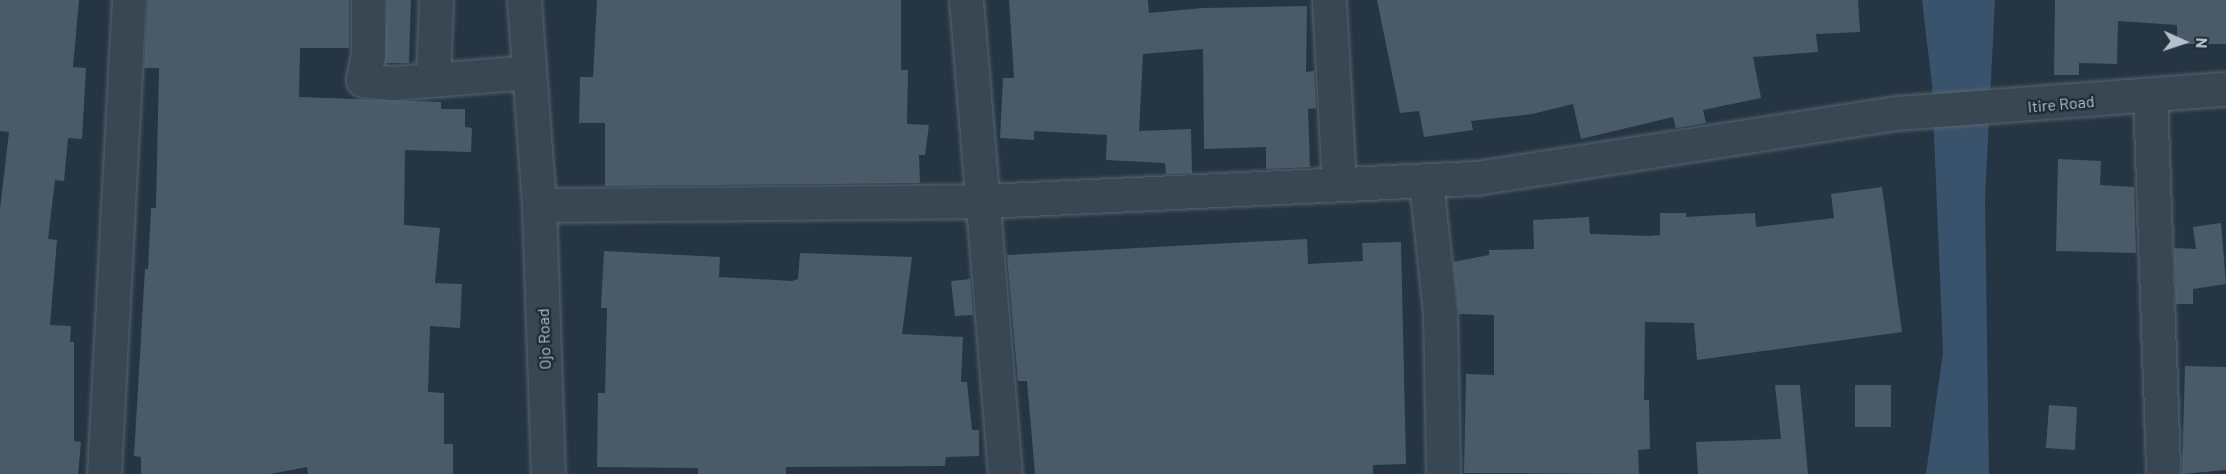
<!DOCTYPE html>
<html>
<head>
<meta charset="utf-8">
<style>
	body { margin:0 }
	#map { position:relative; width:2226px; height:474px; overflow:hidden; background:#253543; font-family:Barlow,sans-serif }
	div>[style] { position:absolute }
	.water>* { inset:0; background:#38536b }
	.building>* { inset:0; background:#495b69 }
	.roads { filter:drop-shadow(0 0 2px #586470) drop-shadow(0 0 2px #586470) }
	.minor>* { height:33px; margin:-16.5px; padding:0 16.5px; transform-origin:16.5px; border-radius:16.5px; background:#394753 }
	span { translate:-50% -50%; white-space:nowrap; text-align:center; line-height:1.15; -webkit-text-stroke:5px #1e2c38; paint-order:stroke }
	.street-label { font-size:16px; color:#b7c1cc }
	.north { position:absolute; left:2154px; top:12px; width:60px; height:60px; -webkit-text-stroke:4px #1e2c38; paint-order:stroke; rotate:93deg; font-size:16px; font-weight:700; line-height:24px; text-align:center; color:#b7c1cc }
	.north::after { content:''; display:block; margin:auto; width:21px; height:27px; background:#b7c1cc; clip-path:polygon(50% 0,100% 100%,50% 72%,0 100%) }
</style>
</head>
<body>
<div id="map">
	<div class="water">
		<div style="clip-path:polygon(1922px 0,1995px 0,1985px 199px,1989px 474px,1926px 474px,1943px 352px,1932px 85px)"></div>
	</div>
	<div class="building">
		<div style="clip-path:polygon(0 0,79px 0,73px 67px,86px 68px,82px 139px,68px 138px,64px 181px,55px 180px,48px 239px,57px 240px,50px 325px,71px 326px,70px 342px,74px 342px,74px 441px,81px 442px,78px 474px,0 474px,0 209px,9px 132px,0 131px)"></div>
		<div style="clip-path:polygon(148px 0,349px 0,349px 48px,300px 48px,299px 97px,441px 102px,441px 109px,465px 109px,465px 127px,472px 128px,471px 152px,405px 150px,404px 225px,440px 228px,435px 283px,462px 284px,460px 328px,430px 326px,428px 392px,444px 393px,444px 444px,453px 444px,453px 474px,308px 474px,307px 467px,270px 474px,141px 474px,141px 457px,134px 456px,145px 269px,148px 269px,151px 208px,156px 208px,159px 68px,144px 68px)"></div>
		<div style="clip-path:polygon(387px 0,411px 0,409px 63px,385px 63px)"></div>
		<div style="clip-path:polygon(597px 0,901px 0,901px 70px,908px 70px,907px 124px,929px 125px,925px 155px,919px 155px,920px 183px,605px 186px,605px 123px,579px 123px,580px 77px,593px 77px)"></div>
		<div style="clip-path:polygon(1009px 0,1148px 0,1149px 13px,1203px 8px,1307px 6px,1306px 72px,1314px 71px,1316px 108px,1308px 109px,1310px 167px,1266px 169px,1266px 147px,1204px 149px,1203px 49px,1143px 54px,1139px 131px,1191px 129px,1192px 173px,1166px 174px,1165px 163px,1106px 160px,1107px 135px,1034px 131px,1034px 140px,1000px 138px,1003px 78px,1014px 78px)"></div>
		<div style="clip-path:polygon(1377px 0,1858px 0,1860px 32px,1816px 34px,1818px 52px,1753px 57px,1761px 98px,1703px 110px,1706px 123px,1676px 128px,1673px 117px,1581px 139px,1573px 104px,1532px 114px,1471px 121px,1473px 130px,1424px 137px,1419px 111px,1400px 113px)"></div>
		<div style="clip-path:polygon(2055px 0,2226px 0,2226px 44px,2177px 44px,2177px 25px,2118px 21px,2117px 64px,2079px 63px,2079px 75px,2054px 75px)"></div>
		<div style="clip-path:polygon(2058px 159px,2101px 161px,2100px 185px,2134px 187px,2136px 253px,2056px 251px)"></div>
		<div style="clip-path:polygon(1882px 187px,1902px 332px,1697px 360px,1694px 323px,1645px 322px,1644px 400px,1649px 400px,1650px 449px,1638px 450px,1639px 474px,1464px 473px,1466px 374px,1494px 375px,1494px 315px,1459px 314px,1453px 262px,1489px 255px,1489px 250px,1534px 249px,1533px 220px,1589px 217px,1590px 234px,1649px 236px,1660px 235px,1660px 213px,1686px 213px,1686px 217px,1755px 213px,1756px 227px,1834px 218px,1831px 194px)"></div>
		<div style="clip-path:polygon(2221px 223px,2226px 284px,2193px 289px,2193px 304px,2176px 304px,2174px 248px,2196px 249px,2193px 227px)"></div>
		<div style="clip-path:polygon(1307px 239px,1308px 264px,1363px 261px,1362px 243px,1401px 242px,1406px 464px,1373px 465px,1373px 474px,1035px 474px,1027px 381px,1018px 381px,1007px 255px)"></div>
		<div style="clip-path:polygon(604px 251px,720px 257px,719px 277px,792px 281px,798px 279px,800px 253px,912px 257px,902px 334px,963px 337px,961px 382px,967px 382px,972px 430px,979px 430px,979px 456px,946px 457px,945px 466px,786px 467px,786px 474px,698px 474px,698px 468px,597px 467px,598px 393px,605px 393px,607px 308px,601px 308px)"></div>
		<div style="clip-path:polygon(970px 279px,973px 315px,955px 316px,951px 281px)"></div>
		<div style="clip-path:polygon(2185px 366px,2226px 367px,2226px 470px,2182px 474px)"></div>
		<div style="clip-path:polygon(1775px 385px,1800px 385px,1808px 474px,1698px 474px,1696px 442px,1781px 439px)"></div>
		<div style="clip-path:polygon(1855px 385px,1891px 385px,1891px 427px,1855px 427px)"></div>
		<div style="clip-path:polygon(2049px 405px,2077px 407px,2075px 450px,2046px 448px)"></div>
	</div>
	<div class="roads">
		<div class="minor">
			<div style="left:368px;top:0;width:54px;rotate:90deg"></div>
			<div style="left:368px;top:54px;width:26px;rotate:101deg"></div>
			<div style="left:363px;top:80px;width:30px;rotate:6deg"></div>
			<div style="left:393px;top:83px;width:136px;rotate:-4.6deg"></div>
			<div style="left:524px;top:0;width:206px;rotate:85.8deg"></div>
			<div style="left:539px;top:205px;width:269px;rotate:88.1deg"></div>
			<div style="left:966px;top:0;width:476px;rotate:85.3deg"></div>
			<div style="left:1329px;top:0;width:184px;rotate:86.9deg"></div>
			<div style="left:433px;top:78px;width:78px;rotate:-87.8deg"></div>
			<div style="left:2150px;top:96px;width:378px;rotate:88deg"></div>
			<div style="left:1426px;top:180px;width:135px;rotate:84deg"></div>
			<div style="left:1440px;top:314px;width:160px;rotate:88.9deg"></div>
			<div style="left:539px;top:205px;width:446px;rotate:-0.5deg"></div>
			<div style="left:985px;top:201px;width:492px;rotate:-2.7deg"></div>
			<div style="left:1476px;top:178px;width:425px;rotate:-8.8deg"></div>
			<div style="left:1896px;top:113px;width:331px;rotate:-4.2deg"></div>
			<div style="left:104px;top:474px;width:475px;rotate:-87deg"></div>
		</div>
	</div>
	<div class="street-label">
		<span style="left:2061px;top:104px;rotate:-5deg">Itire Road</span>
		<span style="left:544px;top:339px;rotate:-92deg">Ojo Road</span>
	</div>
	<div class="north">N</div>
</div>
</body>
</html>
